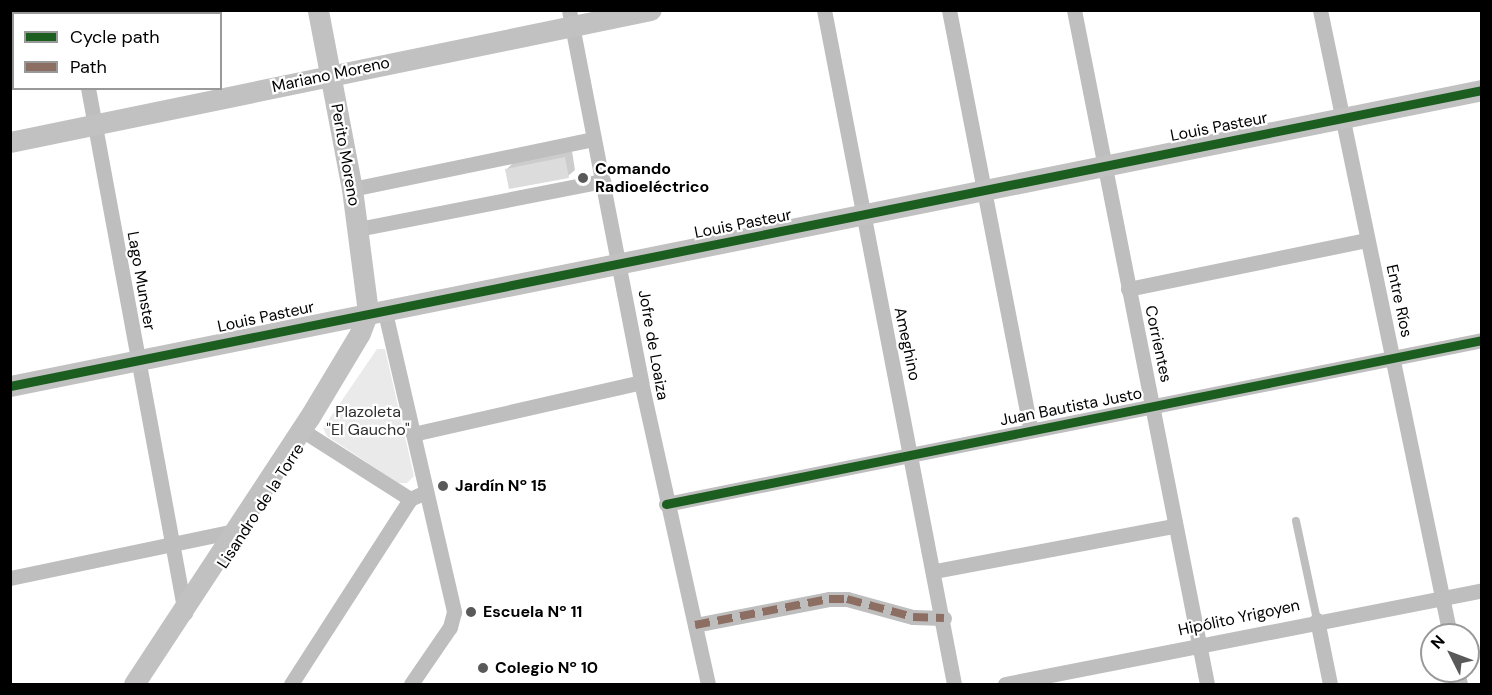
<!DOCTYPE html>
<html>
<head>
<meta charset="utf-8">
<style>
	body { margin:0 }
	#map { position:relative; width:1492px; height:695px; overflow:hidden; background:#fff; font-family:"DM Sans",sans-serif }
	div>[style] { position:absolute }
	.green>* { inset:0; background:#eaeaea }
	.shadow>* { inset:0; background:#0003 }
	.building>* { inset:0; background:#dcdcdc }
	.lane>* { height:8px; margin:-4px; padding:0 4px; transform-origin:4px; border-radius:4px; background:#bebebe }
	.street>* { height:15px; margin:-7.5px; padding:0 7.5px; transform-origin:7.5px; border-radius:7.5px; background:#bebebe }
	.secondary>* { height:21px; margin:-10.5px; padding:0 10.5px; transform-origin:10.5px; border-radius:10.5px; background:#c1c1c1 }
	.quiet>* { height:8px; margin-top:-4px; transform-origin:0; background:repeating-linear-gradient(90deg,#8d6e63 0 15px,transparent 0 23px) }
	.cycleway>* { height:9px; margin:-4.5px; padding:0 4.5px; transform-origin:4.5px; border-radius:4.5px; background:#1b5e20 }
	.dots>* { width:16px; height:16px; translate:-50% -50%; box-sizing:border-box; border:3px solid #fff; border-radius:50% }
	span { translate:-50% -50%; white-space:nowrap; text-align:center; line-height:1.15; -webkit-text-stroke:4.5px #fff; paint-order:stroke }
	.street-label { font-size:16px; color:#000 }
	.poi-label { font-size:16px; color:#000; font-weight:700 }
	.left { translate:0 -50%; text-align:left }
	.park-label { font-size:16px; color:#2f2f2f }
	.frame { position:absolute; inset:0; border:12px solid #000; pointer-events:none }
	.legend { position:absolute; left:12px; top:12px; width:210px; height:78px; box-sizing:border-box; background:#fff; border:2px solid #999; margin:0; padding:8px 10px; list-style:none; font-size:18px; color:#000 }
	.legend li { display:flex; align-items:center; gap:12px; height:30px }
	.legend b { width:30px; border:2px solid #999 }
	.north { position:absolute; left:1420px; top:623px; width:60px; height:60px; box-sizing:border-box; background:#fff; border:2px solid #999; border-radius:50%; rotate:312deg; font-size:16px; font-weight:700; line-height:24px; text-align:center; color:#000 }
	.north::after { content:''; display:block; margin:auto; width:21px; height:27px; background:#595959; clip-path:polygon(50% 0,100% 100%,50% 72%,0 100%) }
</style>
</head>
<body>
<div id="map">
	<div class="green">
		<div style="clip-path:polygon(377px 349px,385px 349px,414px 476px,407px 483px,398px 483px,327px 436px,323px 428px)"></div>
	</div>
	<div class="shadow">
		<div style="clip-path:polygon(572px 151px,575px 170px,568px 176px,507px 169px,514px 162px)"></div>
	</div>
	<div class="building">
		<div style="clip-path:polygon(565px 157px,569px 178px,509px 189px,505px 169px)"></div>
	</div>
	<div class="lane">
		<div style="left:1296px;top:521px;width:101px;rotate:78deg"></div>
	</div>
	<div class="street">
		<div style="left:74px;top:10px;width:4px;rotate:90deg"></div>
		<div style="left:569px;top:10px;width:379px;rotate:79deg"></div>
		<div style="left:641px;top:382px;width:309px;rotate:77.5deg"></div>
		<div style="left:824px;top:10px;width:686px;rotate:79.08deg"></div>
		<div style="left:949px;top:10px;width:428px;rotate:79deg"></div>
		<div style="left:1074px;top:10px;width:687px;rotate:78.84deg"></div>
		<div style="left:1320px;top:10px;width:638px;rotate:78.25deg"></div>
		<div style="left:88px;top:88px;width:534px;rotate:79.53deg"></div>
		<div style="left:352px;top:189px;width:247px;rotate:-11.7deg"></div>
		<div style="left:358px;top:229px;width:250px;rotate:-11.1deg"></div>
		<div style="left:1128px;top:289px;width:244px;rotate:-11.6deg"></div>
		<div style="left:384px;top:308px;width:312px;rotate:77deg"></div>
		<div style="left:454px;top:612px;width:16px;rotate:105deg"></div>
		<div style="left:450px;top:627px;width:69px;rotate:124.4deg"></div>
		<div style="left:308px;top:434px;width:121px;rotate:32.5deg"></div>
		<div style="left:413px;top:434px;width:234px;rotate:-12.8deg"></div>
		<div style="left:666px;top:504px;width:832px;rotate:-11.36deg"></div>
		<div style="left:935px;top:571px;width:243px;rotate:-10.7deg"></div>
		<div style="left:10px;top:578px;width:230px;rotate:-11.8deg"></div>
		<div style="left:1317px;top:620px;width:65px;rotate:78.5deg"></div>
		<div style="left:695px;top:625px;width:136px;rotate:-11deg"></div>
		<div style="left:829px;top:599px;width:18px"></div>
		<div style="left:847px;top:599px;width:68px;rotate:15.3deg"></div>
		<div style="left:913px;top:617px;width:31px;rotate:2deg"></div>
		<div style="left:1457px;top:671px;width:13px;rotate:77deg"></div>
		<div style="left:291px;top:684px;width:220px;rotate:-57.2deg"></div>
		<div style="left:410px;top:499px;width:17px;rotate:-24deg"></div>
		<div style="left:1005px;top:684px;width:486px;rotate:-11.1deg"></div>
	</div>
	<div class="secondary">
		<div style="left:10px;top:142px;width:654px;rotate:-11.64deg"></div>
		<div style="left:10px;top:386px;width:1501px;rotate:-11.37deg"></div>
		<div style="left:134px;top:684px;width:318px;rotate:-56.7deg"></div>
		<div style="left:309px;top:418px;width:99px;rotate:-59deg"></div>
		<div style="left:360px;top:333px;width:22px;rotate:-69deg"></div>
		<div style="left:368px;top:312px;width:124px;rotate:-97.4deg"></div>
		<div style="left:352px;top:189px;width:182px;rotate:-100.8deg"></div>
	</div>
	<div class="quiet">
		<div style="left:695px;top:625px;width:136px;rotate:-11deg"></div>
		<div style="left:829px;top:599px;width:18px"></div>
		<div style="left:847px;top:599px;width:68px;rotate:15.3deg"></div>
		<div style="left:913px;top:617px;width:31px;rotate:2deg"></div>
	</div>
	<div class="cycleway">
		<div style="left:10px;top:386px;width:1501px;rotate:-11.37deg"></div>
		<div style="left:666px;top:504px;width:832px;rotate:-11.36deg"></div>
	</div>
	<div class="dots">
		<div style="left:583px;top:178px;background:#595959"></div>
		<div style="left:443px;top:486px;background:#595959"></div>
		<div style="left:471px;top:612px;background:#595959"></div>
		<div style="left:483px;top:668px;background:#595959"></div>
	</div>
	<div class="street-label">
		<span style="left:331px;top:75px;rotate:-12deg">Mariano Moreno</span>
		<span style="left:1219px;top:127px;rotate:-11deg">Louis Pasteur</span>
		<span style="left:345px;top:155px;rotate:80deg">Perito Moreno</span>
		<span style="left:743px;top:224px;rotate:-11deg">Louis Pasteur</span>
		<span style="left:141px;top:281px;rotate:80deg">Lago Munster</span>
		<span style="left:1399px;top:301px;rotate:78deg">Entre Ríos</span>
		<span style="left:266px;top:317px;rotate:-12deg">Louis Pasteur</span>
		<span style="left:907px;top:344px;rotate:78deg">Ameghino</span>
		<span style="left:1158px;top:344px;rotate:78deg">Corrientes</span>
		<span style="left:653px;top:345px;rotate:80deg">Jofre de Loaiza</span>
		<span style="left:1071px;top:407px;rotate:-11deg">Juan Bautista Justo</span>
		<span style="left:261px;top:506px;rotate:-57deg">Lisandro de la Torre</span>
		<span style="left:1239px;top:618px;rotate:-12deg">Hipólito Yrigoyen</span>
	</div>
	<div class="poi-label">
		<span class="left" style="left:595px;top:178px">Comando<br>Radioeléctrico</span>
		<span class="left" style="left:455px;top:486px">Jardín Nº 15</span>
		<span class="left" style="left:483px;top:612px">Escuela Nº 11</span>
		<span class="left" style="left:495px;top:668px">Colegio Nº 10</span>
	</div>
	<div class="park-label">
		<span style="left:368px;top:421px">Plazoleta<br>"El Gaucho"</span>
	</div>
	<div class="frame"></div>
	<ul class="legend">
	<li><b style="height:8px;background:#1b5e20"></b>Cycle path</li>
	<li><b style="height:8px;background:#8d6e63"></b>Path</li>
	</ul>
	<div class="north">N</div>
</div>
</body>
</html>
